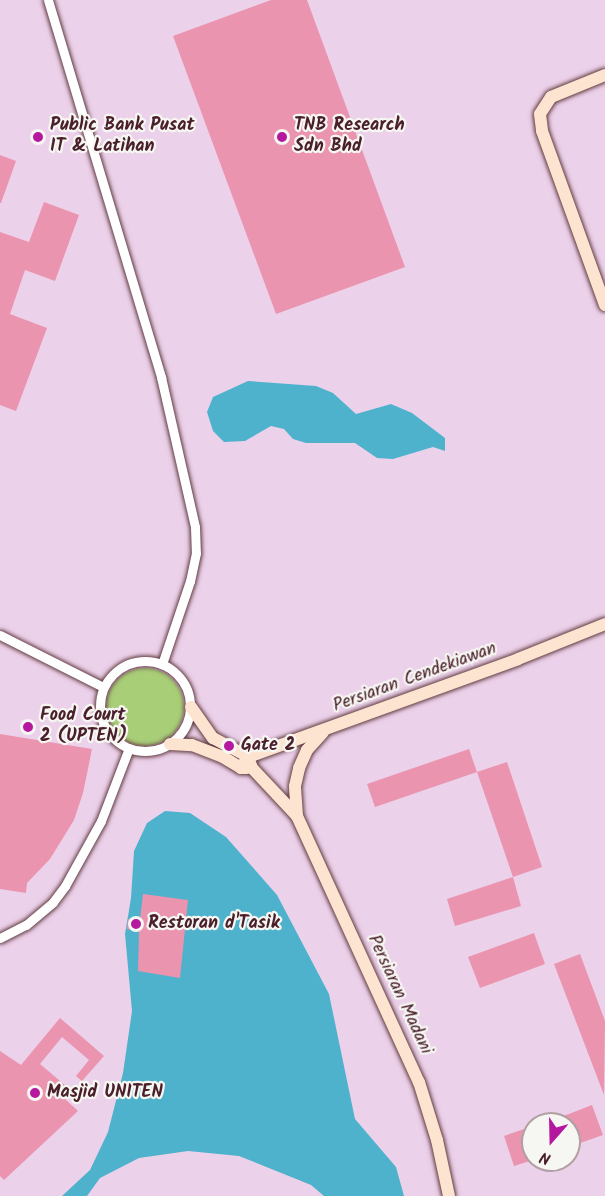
<!DOCTYPE html>
<html>
<head>
<meta charset="utf-8">
<style>
	body { margin:0 }
	#map { position:relative; width:605px; height:1196px; overflow:hidden; background:#ecdfbf; font-family:Kalam,sans-serif }
	div>[style] { position:absolute }
	.built>* { inset:0; background:#ecd1ea }
	.green>* { inset:0; background:#a9ce78 }
	.round { border-radius:50% }
	.water>* { inset:0; background:#4eb2cd }
	.building>* { inset:0; background:#ea94af }
	.roads { filter:drop-shadow(0 0 2px #623c41) drop-shadow(0 0 2px #623c41) }
	.street>* { height:9px; margin:-4.5px; padding:0 4.5px; transform-origin:4.5px; border-radius:4.5px; background:#fff }
	.street>.ring { margin:-4.5px; padding:0; box-sizing:content-box; background:none; border:9px solid #fff; border-radius:50% }
	.secondary>* { height:12px; margin:-6px; padding:0 6px; transform-origin:6px; border-radius:6px; background:#fde4d0 }
	.dots>* { width:16px; height:16px; translate:-50% -50%; box-sizing:border-box; border:3px solid #f6f6f2; border-radius:50% }
	span { translate:-50% -50%; white-space:nowrap; text-align:center; line-height:1.15; -webkit-text-stroke:4.5px #f6f6f2; paint-order:stroke }
	.poi-label { font-size:18px; color:#4a1f2b; font-weight:700 }
	.left { translate:0 -50%; text-align:left }
	.street-label { font-size:18px; color:#4a1f2b }
	.north { position:absolute; left:521px; top:1112px; width:60px; height:60px; box-sizing:border-box; background:#f6f6f2; border:2px solid #b1a0a2; border-radius:50%; rotate:200deg; font-size:16px; font-weight:700; line-height:24px; text-align:center; color:#4a1f2b }
	.north::after { content:''; display:block; margin:auto; width:21px; height:27px; background:#b5179e; clip-path:polygon(50% 0,100% 100%,50% 72%,0 100%) }
</style>
</head>
<body>
<div id="map">
	<div class="built">
		<div style="clip-path:polygon(evenodd,0 0,605px 0,605px 1196px,0 1196px,0 0,533px 1124px,569px 1124px,569px 1160px,533px 1160px,533px 1124px)"></div>
	</div>
	<div class="green">
		<div class="round" style="left:106px;top:668px;width:78px;height:78px"></div>
	</div>
	<div class="water">
		<div style="clip-path:polygon(248px 381px,316px 386px,333px 393px,356px 414px,391px 404px,412px 413px,445px 438px,445px 451px,433px 447px,393px 459px,377px 458px,355px 443px,306px 443px,293px 439px,284px 429px,271px 426px,245px 441px,224px 442px,213px 431px,207px 412px,213px 397px)"></div>
		<div style="clip-path:polygon(165px 811px,190px 813px,226px 837px,277px 895px,329px 994px,355px 1119px,396px 1167px,404px 1196px,324px 1196px,311px 1185px,239px 1156px,188px 1151px,139px 1158px,100px 1178px,87px 1196px,62px 1196px,90px 1170px,108px 1132px,123px 1073px,132px 1011px,125px 934px,131px 898px,134px 851px,147px 823px)"></div>
	</div>
	<div class="building">
		<div style="clip-path:polygon(271px 0,307px 0,405px 267px,276px 314px,173px 36px)"></div>
		<div style="clip-path:polygon(0 155px,16px 161px,1px 203px,0 203px)"></div>
		<div style="clip-path:polygon(44px 202px,79px 215px,55px 281px,25px 270px,10px 314px,47px 328px,16px 411px,0 405px,0 232px,29px 242px)"></div>
		<div style="clip-path:polygon(0 734px,92px 749px,83px 793px,74px 820px,50px 859px,27px 883px,26px 893px,0 889px)"></div>
		<div style="clip-path:polygon(469px 749px,477px 772px,375px 807px,367px 784px)"></div>
		<div style="clip-path:polygon(507px 762px,542px 867px,513px 877px,477px 772px)"></div>
		<div style="clip-path:polygon(513px 877px,521px 906px,455px 926px,447px 899px)"></div>
		<div style="clip-path:polygon(143px 894px,188px 900px,180px 978px,138px 971px,139px 931px,127px 929px,128px 919px,140px 919px)"></div>
		<div style="clip-path:polygon(534px 933px,545px 964px,480px 988px,468px 957px)"></div>
		<div style="clip-path:polygon(580px 954px,605px 1021px,604px 1095px,554px 964px)"></div>
		<div style="clip-path:polygon(60px 1018px,104px 1056px,82px 1081px,76px 1076px,89px 1060px,62px 1037px,40px 1064px,72px 1091px,65px 1099px,78px 1111px,4px 1180px,0 1176px,0 1051px,21px 1065px)"></div>
		<div style="clip-path:polygon(592px 1105px,603px 1135px,569px 1147px,569px 1124px,543px 1124px)"></div>
		<div style="clip-path:polygon(533px 1126px,533px 1160px,514px 1166px,504px 1136px)"></div>
	</div>
	<div class="roads">
		<div class="street">
			<div style="left:48px;top:0;width:394px;rotate:73.3deg"></div>
			<div style="left:161px;top:377px;width:154px;rotate:77.2deg"></div>
			<div style="left:195px;top:527px;width:26px;rotate:88deg"></div>
			<div style="left:196px;top:553px;width:29px;rotate:102deg"></div>
			<div style="left:190px;top:581px;width:88px;rotate:108.6deg"></div>
			<div style="left:0;top:635px;width:115px;rotate:26.8deg"></div>
			<div class="ring" style="left:100px;top:661px;width:81px;height:81px"></div>
			<div style="left:0;top:938px;width:29px;rotate:-27deg"></div>
			<div style="left:26px;top:925px;width:35px;rotate:-40deg"></div>
			<div style="left:53px;top:902px;width:20px;rotate:-53deg"></div>
			<div style="left:65px;top:886px;width:74px;rotate:-61deg"></div>
			<div style="left:101px;top:821px;width:78px;rotate:-69deg"></div>
		</div>
		<div class="secondary">
			<div style="left:605px;top:75px;width:58px;rotate:157.8deg"></div>
			<div style="left:551px;top:97px;width:20px;rotate:123deg"></div>
			<div style="left:540px;top:114px;width:17px;rotate:83deg"></div>
			<div style="left:542px;top:131px;width:185px;rotate:70.1deg"></div>
			<div style="left:191px;top:707px;width:38px;rotate:55deg"></div>
			<div style="left:213px;top:738px;width:40px;rotate:28deg"></div>
			<div style="left:248px;top:757px;width:12px;rotate:70deg"></div>
			<div style="left:252px;top:768px;width:66px;rotate:46.8deg"></div>
			<div style="left:297px;top:816px;width:293px;rotate:65.4deg"></div>
			<div style="left:419px;top:1082px;width:61px;rotate:72.8deg"></div>
			<div style="left:437px;top:1140px;width:57px;rotate:77.9deg"></div>
			<div style="left:170px;top:744px;width:22px;rotate:3deg"></div>
			<div style="left:192px;top:745px;width:33px;rotate:21deg"></div>
			<div style="left:223px;top:757px;width:21px;rotate:31deg"></div>
			<div style="left:241px;top:768px;width:6px"></div>
			<div style="left:241px;top:768px;width:13px;rotate:-58deg"></div>
			<div style="left:248px;top:757px;width:287px;rotate:-19.9deg"></div>
			<div style="left:518px;top:659px;width:94px;rotate:-21.9deg"></div>
			<div style="left:297px;top:816px;width:30px;rotate:-94deg"></div>
			<div style="left:295px;top:786px;width:18px;rotate:-77deg"></div>
			<div style="left:299px;top:768px;width:20px;rotate:-66deg"></div>
			<div style="left:307px;top:750px;width:24px;rotate:-48deg"></div>
		</div>
	</div>
	<div class="dots">
		<div style="left:38px;top:137px;background:#b5179e"></div>
		<div style="left:282px;top:137px;background:#b5179e"></div>
		<div style="left:28px;top:727px;background:#b5179e"></div>
		<div style="left:229px;top:746px;background:#b5179e"></div>
		<div style="left:136px;top:924px;background:#b5179e"></div>
		<div style="left:35px;top:1093px;background:#b5179e"></div>
	</div>
	<div class="poi-label">
		<span class="left" style="left:50px;top:137px">Public Bank Pusat<br>IT &amp; Latihan</span>
		<span class="left" style="left:294px;top:137px">TNB Research<br>Sdn Bhd</span>
		<span class="left" style="left:40px;top:727px">Food Court<br>2 (UPTEN)</span>
		<span class="left" style="left:241px;top:746px">Gate 2</span>
		<span class="left" style="left:148px;top:924px">Restoran d'Tasik</span>
		<span class="left" style="left:47px;top:1093px">Masjid UNITEN</span>
	</div>
	<div class="street-label">
		<span style="left:415px;top:678px;rotate:-20deg">Persiaran Cendekiawan</span>
		<span style="left:399px;top:995px;rotate:65deg">Persiaran Madani</span>
	</div>
	<div class="north">N</div>
</div>
</body>
</html>
